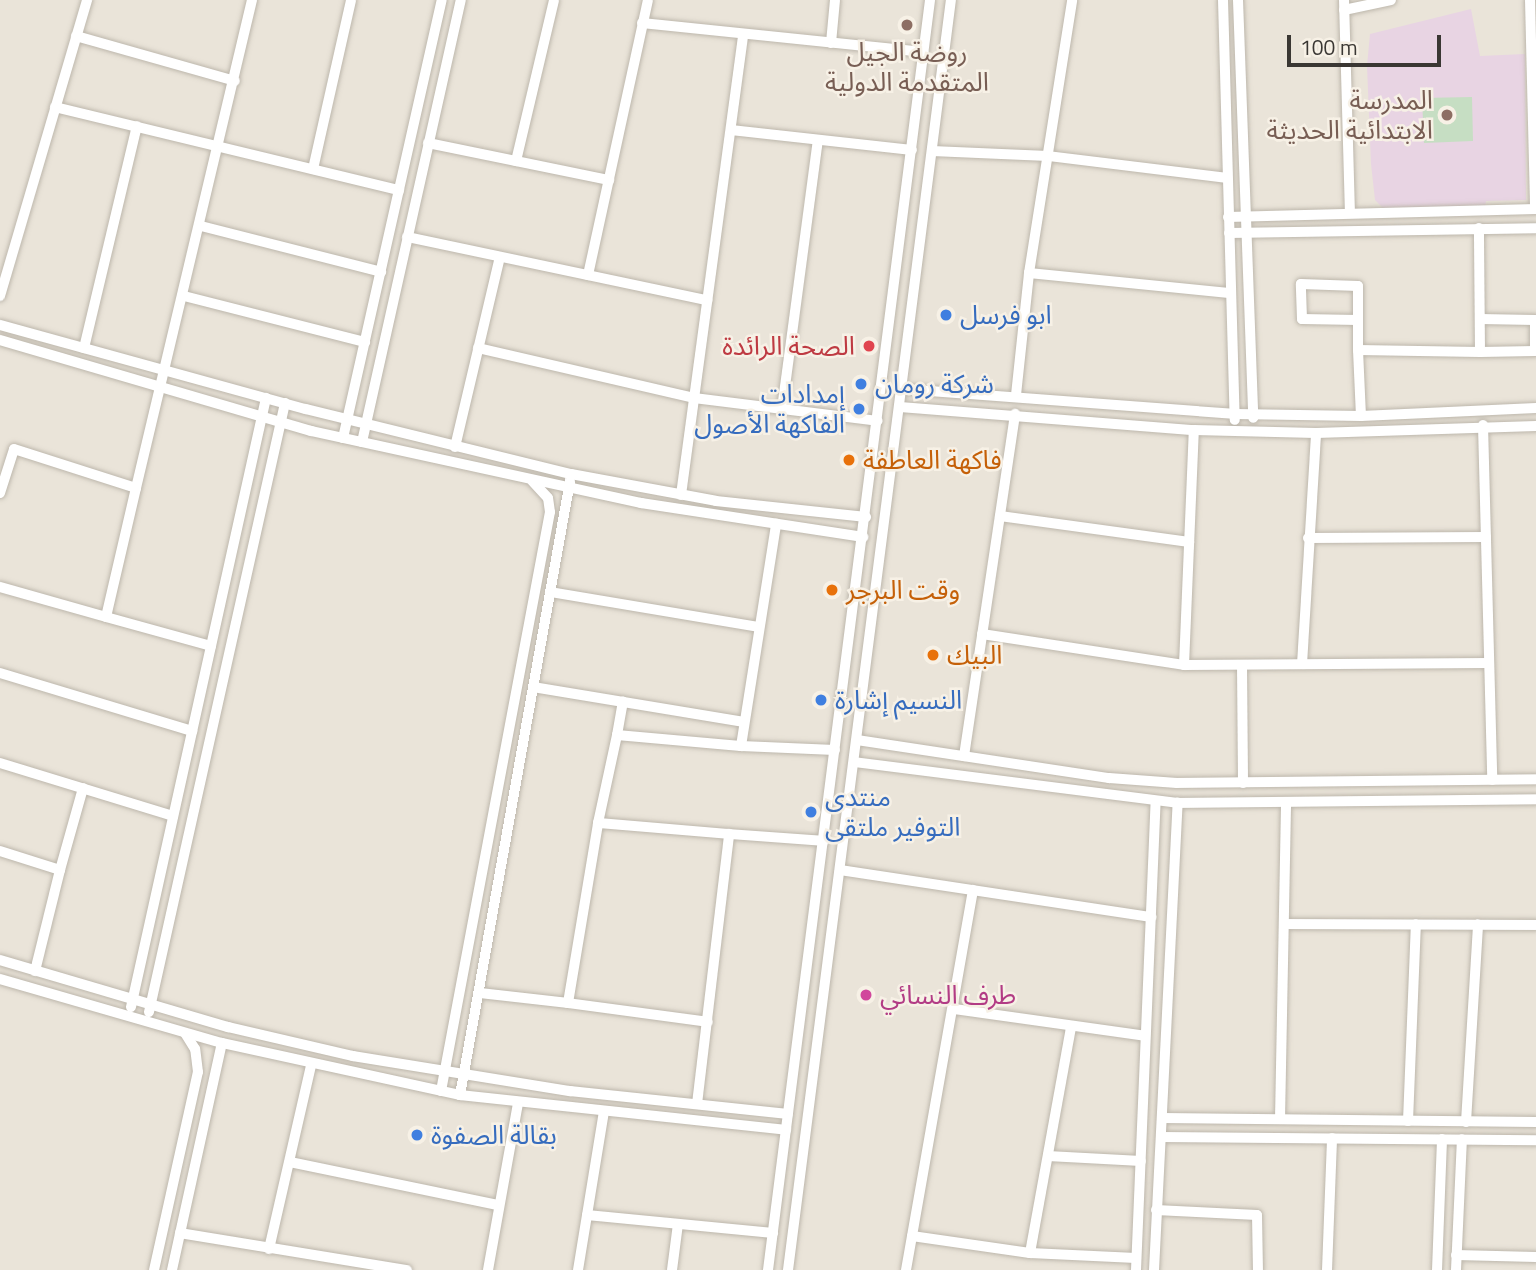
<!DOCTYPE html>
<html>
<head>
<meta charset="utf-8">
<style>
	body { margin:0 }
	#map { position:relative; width:1536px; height:1270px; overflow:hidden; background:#eae4d9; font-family:"Titillium Web","Noto Sans Arabic",sans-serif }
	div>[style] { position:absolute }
	.education>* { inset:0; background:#e8d4e3 }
	.green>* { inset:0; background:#c6dec3 }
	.roads { filter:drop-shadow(0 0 2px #bdb7ac) drop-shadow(0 0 2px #bdb7ac) }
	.street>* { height:10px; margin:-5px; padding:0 5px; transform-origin:5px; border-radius:5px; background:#fff }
	.dots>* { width:19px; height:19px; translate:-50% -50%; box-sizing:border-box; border:4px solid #f7f1e6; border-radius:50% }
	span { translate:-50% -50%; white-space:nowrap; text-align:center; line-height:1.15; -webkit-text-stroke:5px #f7f1e6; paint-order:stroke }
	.education-label { font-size:26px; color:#785e54 }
	.right { translate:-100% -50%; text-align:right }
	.shop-label { font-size:26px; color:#366cbe }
	.left { translate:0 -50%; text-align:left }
	.health-label { font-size:26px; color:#be3a42 }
	.food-label { font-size:26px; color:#c56008 }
	.hotel-label { font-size:26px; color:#b23c85 }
	.scale { position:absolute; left:1287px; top:35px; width:154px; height:32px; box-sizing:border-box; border:4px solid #3a3733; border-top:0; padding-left:9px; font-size:21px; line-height:24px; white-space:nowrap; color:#3a3733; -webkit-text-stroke:5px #f7f1e6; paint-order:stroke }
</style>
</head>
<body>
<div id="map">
	<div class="education">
		<div style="clip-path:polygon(1471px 9px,1480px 56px,1525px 54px,1526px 200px,1486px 201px,1485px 207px,1383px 208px,1375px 200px,1371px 164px,1367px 66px,1370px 34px)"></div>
	</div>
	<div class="green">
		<div style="clip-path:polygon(1472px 97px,1473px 141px,1424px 143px,1422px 98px)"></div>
	</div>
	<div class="roads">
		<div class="street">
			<div style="left:1223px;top:0;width:420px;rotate:88.4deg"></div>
			<div style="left:1238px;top:0;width:418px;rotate:87.9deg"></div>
			<div style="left:1344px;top:0;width:211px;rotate:88.4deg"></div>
			<div style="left:1530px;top:0;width:209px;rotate:88.6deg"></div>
			<div style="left:1344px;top:10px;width:48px;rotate:-12deg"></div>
			<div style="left:642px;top:23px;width:283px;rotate:5.9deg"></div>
			<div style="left:76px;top:36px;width:165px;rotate:15.8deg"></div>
			<div style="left:831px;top:43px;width:43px;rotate:-84.7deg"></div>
			<div style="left:55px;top:107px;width:354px;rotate:13.6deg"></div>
			<div style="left:731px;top:130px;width:182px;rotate:6.3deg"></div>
			<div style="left:428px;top:143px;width:185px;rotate:11.6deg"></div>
			<div style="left:932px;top:151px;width:116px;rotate:2.5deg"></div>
			<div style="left:1048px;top:156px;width:180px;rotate:7deg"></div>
			<div style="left:516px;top:161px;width:165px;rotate:-76.7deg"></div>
			<div style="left:313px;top:169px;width:173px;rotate:-77.3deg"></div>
			<div style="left:1228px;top:217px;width:308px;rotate:-1.5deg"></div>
			<div style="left:201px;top:226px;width:186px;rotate:14.3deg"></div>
			<div style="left:1229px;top:233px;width:307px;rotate:-0.9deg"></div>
			<div style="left:407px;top:237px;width:307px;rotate:11.9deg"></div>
			<div style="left:1029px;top:273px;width:201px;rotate:5.7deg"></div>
			<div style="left:588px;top:275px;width:281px;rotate:-77.7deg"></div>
			<div style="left:0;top:296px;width:309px;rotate:-73.6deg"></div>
			<div style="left:184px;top:296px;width:187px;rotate:14.3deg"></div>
			<div style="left:1480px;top:319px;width:55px;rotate:1deg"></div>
			<div style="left:1535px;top:320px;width:31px;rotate:90deg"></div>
			<div style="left:1535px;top:351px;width:55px;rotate:179deg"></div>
			<div style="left:1358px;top:320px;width:56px;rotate:-179deg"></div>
			<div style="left:1302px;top:319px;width:35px;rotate:-92deg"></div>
			<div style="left:1301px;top:284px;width:57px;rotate:2deg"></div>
			<div style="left:1358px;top:286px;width:64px;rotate:90deg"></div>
			<div style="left:1358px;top:350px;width:122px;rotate:0.9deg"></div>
			<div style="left:1480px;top:352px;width:124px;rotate:-90.5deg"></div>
			<div style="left:0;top:325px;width:317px;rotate:15.4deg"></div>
			<div style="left:306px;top:409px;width:273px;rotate:13.8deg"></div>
			<div style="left:571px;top:474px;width:147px;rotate:10.5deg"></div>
			<div style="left:716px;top:501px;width:151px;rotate:6.1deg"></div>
			<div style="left:0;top:340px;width:324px;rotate:16.3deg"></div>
			<div style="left:311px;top:431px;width:338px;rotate:12.3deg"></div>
			<div style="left:641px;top:503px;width:225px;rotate:8.7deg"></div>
			<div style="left:84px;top:348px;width:228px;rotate:-76.6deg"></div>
			<div style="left:478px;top:348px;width:222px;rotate:13deg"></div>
			<div style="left:694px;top:398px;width:185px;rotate:7.1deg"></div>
			<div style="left:1358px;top:350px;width:66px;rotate:87.4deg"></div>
			<div style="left:903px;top:389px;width:334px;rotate:4.3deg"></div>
			<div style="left:1236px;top:414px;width:125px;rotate:0.9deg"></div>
			<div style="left:1361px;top:416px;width:175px;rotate:-2.6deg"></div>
			<div style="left:1016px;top:395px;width:123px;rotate:-83.9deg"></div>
			<div style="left:1029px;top:273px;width:276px;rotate:-81deg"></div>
			<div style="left:900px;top:407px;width:295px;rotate:4.5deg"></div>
			<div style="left:1194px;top:430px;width:122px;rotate:1.4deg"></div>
			<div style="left:1316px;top:433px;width:220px;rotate:-1.8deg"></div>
			<div style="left:782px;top:409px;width:271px;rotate:-82.4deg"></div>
			<div style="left:1483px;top:425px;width:355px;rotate:88.5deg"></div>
			<div style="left:343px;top:438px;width:449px;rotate:-77.3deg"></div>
			<div style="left:362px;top:442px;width:453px;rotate:-77.4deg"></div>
			<div style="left:455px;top:447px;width:195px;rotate:-76.7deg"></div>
			<div style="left:136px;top:488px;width:502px;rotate:-76.63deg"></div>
			<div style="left:0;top:493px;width:46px;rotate:-72.3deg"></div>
			<div style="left:14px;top:449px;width:128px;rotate:17.7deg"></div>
			<div style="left:136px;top:488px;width:132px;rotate:103.1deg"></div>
			<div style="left:106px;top:617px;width:109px;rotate:15.4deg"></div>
			<div style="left:681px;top:495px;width:464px;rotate:-82.3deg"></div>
			<div style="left:1000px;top:516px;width:191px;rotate:7.8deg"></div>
			<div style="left:1308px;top:538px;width:178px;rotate:-0.3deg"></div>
			<div style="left:0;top:587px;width:110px;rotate:15.8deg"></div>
			<div style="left:550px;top:592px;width:212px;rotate:9.5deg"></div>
			<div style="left:982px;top:634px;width:204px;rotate:8.7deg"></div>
			<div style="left:1184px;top:665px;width:305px;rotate:-0.4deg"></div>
			<div style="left:1302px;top:664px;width:231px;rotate:-86.5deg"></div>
			<div style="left:1184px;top:665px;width:235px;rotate:-87.6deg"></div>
			<div style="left:1242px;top:665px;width:118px;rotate:89.5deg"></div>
			<div style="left:0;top:673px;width:201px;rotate:16.8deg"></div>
			<div style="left:533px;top:687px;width:214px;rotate:9.4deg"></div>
			<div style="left:617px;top:735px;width:34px;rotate:-80deg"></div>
			<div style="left:857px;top:740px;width:255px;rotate:8.6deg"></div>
			<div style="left:1109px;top:778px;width:68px;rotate:4.2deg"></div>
			<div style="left:1177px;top:783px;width:359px;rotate:-0.6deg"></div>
			<div style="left:741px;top:746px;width:94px;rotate:2.4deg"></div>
			<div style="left:964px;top:756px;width:346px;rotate:-81.5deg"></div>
			<div style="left:854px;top:762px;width:327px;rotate:7.2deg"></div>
			<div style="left:1178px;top:803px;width:358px;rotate:-0.6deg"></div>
			<div style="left:0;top:763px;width:181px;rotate:17deg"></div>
			<div style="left:598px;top:823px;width:90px;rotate:-77.8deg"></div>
			<div style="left:617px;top:735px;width:124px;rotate:5.1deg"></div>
			<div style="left:741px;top:746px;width:225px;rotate:-81deg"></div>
			<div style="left:0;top:851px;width:63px;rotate:17.6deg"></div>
			<div style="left:60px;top:870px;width:85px;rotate:-74.3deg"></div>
			<div style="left:840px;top:870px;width:315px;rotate:8.6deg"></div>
			<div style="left:1284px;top:924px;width:252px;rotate:0.2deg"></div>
			<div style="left:0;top:960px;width:238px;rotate:16.4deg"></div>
			<div style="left:228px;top:1027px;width:128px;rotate:13.1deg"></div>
			<div style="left:353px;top:1056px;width:220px;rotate:9.2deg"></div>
			<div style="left:570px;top:1091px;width:219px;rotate:6deg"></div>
			<div style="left:35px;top:971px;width:104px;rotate:-76.1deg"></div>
			<div style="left:0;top:979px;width:231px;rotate:16.1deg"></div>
			<div style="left:222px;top:1043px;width:244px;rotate:12.3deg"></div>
			<div style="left:460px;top:1095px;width:328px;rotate:6.1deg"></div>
			<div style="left:480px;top:993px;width:89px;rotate:6.5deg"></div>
			<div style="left:568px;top:1003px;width:182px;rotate:-80.5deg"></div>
			<div style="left:598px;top:823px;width:131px;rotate:4.8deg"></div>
			<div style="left:568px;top:1003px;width:141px;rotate:7.7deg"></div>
			<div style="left:131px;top:1007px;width:624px;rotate:-77.5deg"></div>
			<div style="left:954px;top:1009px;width:193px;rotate:8deg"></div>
			<div style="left:149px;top:1012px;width:624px;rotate:-77.41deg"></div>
			<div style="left:441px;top:1091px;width:589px;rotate:-79.34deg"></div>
			<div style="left:550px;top:512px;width:14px;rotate:-98deg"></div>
			<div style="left:548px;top:498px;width:23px;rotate:-133deg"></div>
			<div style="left:460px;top:1095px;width:624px;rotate:-79.84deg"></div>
			<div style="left:697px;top:1104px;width:272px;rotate:-83.2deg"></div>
			<div style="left:729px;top:834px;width:95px;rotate:4.2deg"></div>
			<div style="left:1162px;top:1118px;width:374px;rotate:0.6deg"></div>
			<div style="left:1280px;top:1119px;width:317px;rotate:-88.9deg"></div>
			<div style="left:1408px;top:1121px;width:197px;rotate:-87.7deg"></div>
			<div style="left:1466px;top:1122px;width:198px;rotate:-86.5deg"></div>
			<div style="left:1161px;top:1137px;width:375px;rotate:0.5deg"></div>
			<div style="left:1048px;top:1156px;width:93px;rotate:3.1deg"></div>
			<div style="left:290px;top:1162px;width:212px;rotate:11.7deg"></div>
			<div style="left:1156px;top:1210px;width:101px;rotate:2.8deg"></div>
			<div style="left:1257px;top:1215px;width:55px;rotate:89deg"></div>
			<div style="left:587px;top:1215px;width:187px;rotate:5.5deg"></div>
			<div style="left:180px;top:1233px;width:230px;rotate:9.3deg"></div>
			<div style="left:912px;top:1236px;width:119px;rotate:8.2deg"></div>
			<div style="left:1030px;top:1253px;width:106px;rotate:2.7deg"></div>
			<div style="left:269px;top:1249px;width:189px;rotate:-77.1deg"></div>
			<div style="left:1030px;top:1253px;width:230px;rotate:-79.7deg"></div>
			<div style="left:1456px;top:1255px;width:80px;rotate:1.4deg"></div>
			<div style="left:154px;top:1270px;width:203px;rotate:-77.5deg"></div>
			<div style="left:198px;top:1072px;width:23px;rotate:-97deg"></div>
			<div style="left:195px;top:1049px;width:19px;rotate:-122deg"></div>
			<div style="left:172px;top:1270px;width:232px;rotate:-77.6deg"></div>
			<div style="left:488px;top:1270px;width:170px;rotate:-79.8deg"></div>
			<div style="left:578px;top:1270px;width:160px;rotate:-80.7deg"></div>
			<div style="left:672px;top:1270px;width:46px;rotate:-82.6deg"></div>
			<div style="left:768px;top:1270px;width:1280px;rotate:-82.73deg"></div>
			<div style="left:788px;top:1270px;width:1280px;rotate:-82.69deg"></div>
			<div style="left:906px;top:1270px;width:386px;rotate:-80deg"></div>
			<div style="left:1136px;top:1270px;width:469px;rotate:-87.6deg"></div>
			<div style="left:1154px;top:1270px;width:468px;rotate:-87.1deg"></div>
			<div style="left:1327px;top:1270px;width:132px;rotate:-87.8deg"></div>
			<div style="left:1437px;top:1270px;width:131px;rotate:-87.8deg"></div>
			<div style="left:1456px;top:1270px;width:131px;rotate:-87.4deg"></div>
		</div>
	</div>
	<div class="dots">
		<div style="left:907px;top:25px;background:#8d6e63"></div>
		<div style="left:1447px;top:115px;background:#8d6e63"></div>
		<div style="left:946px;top:315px;background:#3f7fe0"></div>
		<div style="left:869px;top:346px;background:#e0444e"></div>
		<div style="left:861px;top:384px;background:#3f7fe0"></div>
		<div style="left:859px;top:409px;background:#3f7fe0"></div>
		<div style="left:849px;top:460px;background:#e8710a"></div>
		<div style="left:832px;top:590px;background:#e8710a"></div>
		<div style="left:933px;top:655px;background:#e8710a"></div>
		<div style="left:821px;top:700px;background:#3f7fe0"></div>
		<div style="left:811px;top:812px;background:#3f7fe0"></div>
		<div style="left:866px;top:995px;background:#d1479c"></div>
		<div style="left:417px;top:1135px;background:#3f7fe0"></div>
	</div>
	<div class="education-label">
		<span style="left:907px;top:67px">روضة الجيل<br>المتقدمة الدولية</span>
		<span class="right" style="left:1433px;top:115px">المدرسة<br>الابتدائية الحديثة</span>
	</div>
	<div class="shop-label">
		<span class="left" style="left:960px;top:315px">ابو فرسل</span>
		<span class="left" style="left:875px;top:384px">شركة رومان</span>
		<span class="right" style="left:845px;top:409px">إمدادات<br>الفاكهة الأصول</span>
		<span class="left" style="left:835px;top:700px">النسيم إشارة</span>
		<span class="left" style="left:825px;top:812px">منتدى<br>التوفير ملتقى</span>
		<span class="left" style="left:431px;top:1135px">بقالة الصفوة</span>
	</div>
	<div class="health-label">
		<span class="right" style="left:855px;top:346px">الصحة الرائدة</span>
	</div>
	<div class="food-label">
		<span class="left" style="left:863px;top:460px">فاكهة العاطفة</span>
		<span class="left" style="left:846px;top:590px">وقت البرجر</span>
		<span class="left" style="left:947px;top:655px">البيك</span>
	</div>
	<div class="hotel-label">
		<span class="left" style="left:880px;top:995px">طرف النسائي</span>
	</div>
	<div class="scale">100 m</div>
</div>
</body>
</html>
